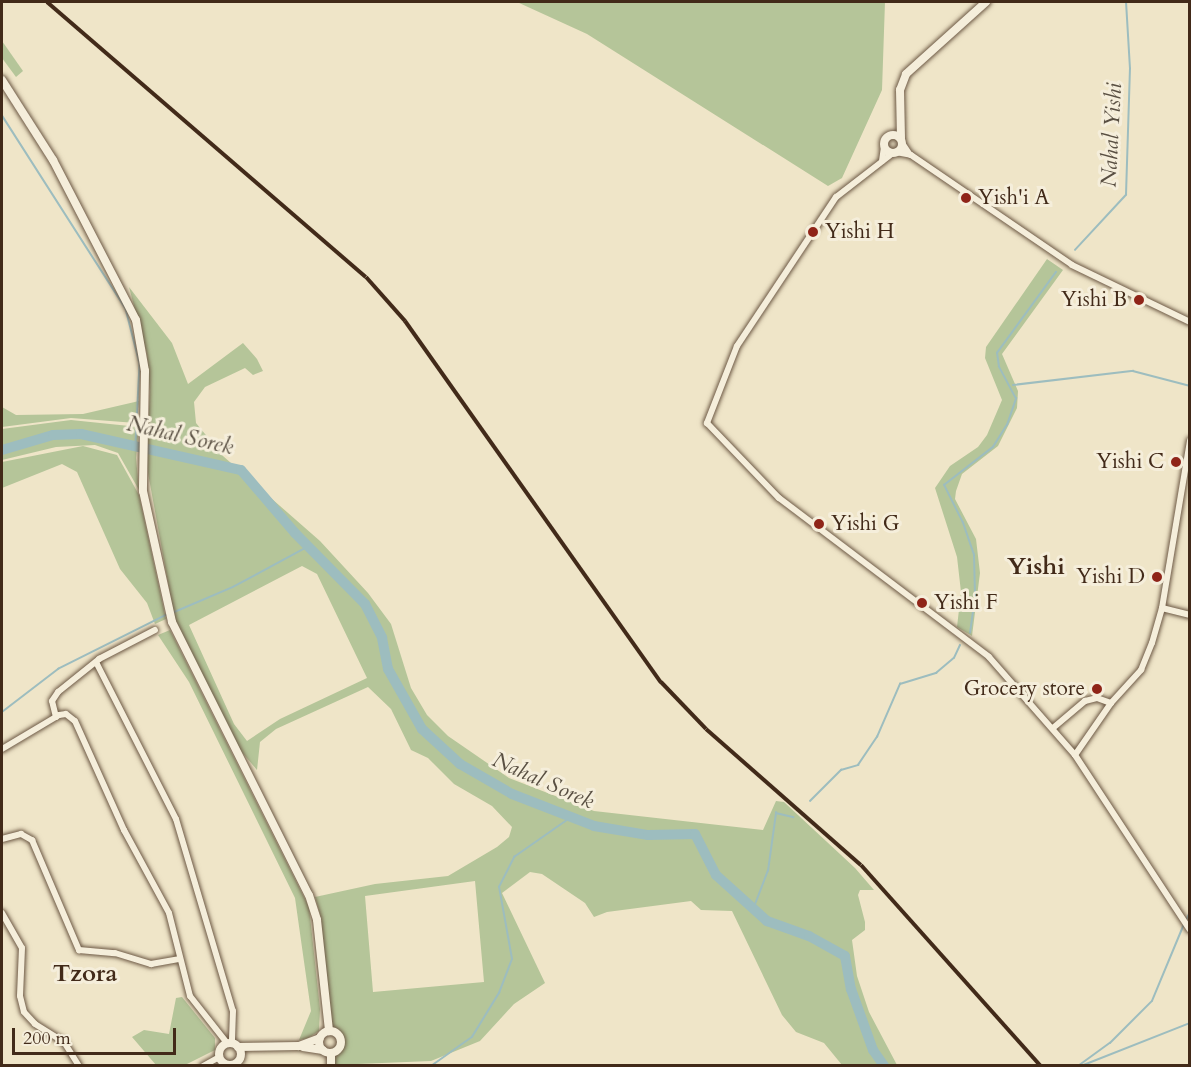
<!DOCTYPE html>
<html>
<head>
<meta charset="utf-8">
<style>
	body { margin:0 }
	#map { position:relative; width:1191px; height:1067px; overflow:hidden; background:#efe5c8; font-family:Cardo,serif }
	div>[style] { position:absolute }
	.green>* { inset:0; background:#b5c599 }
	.stream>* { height:1.5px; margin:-0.75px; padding:0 0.75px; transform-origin:0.75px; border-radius:0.75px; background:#9dbdbf }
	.river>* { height:10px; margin:-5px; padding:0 5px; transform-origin:5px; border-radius:5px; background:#9dbdbf }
	.roads { filter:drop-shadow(0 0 2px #6d5945) drop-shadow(0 0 2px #6d5945) }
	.minor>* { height:6px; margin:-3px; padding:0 3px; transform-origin:3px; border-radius:3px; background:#f5eedb }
	.tertiary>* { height:8px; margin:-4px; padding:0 4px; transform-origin:4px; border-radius:4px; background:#f5eedb }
	.tertiary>.ring { margin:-4px; padding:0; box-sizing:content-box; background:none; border:8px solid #f5eedb; border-radius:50% }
	.secondary>* { height:8px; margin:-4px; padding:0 4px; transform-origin:4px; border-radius:4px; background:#f5eedb }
	.secondary>.ring { margin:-4px; padding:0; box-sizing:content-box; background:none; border:8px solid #f5eedb; border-radius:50% }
	.rail>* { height:4px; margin-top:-2px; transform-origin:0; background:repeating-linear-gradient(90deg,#f5eedb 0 4.5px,#422a19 0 9px); box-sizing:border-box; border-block:2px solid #422a19 }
	.dots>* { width:16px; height:16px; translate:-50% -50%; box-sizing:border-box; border:3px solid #f5eedb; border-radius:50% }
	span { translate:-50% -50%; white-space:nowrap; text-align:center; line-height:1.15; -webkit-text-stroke:6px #f5eedb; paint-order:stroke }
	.poi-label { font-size:21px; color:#422a19 }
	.left { translate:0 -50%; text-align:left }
	.right { translate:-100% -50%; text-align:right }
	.water-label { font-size:22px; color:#594f42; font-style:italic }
	.quarter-label { font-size:24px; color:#422a19; font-weight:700 }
	.frame { position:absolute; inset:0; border:3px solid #422a19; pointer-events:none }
	.scale { position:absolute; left:12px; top:1028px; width:164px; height:27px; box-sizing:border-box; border:3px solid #422a19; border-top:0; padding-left:8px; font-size:18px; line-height:21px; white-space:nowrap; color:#422a19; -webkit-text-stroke:4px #f5eedb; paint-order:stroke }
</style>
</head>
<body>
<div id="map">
	<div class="green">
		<div style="clip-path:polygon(517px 2px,885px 2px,882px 90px,842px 178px,828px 186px,587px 34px)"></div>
		<div style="clip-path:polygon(2px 41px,23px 71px,16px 77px,2px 58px)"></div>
		<div style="clip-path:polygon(1047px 259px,1063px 270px,1002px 354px,1018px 391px,1017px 408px,998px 446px,962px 474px,956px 491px,955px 499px,976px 539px,980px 573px,972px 636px,957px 627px,961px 592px,957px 557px,935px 488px,950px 466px,978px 447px,987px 435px,1002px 400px,985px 358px,986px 347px)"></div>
		<div style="clip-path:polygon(evenodd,129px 287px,172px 343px,188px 384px,243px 343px,257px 359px,263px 371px,253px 375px,245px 368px,205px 387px,194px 402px,196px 423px,223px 456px,320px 541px,368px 593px,391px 624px,411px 688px,427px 715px,448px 736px,509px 778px,594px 811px,763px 830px,776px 801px,784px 802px,855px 868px,874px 890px,860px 890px,858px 895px,865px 922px,865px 930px,852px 940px,857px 976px,869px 1012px,897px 1065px,842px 1065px,824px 1043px,796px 1032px,782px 1015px,732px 911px,701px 910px,691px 901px,607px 912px,594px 917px,585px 903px,542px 874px,530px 872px,502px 893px,545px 983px,514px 1004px,480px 1041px,431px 1061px,333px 1065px,339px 1045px,330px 1023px,320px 914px,315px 897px,375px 884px,448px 876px,497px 847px,509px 837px,512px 827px,492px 806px,454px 784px,428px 758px,411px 750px,391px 709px,368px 687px,276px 729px,260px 742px,257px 770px,235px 744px,175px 621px,146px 462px,150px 392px,147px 354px,129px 287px,302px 566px,317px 574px,367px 678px,280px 719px,247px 741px,234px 724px,189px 625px,302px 566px,129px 287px,475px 881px,484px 982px,373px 992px,365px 896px,475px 881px)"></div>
		<div style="clip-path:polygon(139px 401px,136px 423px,71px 418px,2px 427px,2px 407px,16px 415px,83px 414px)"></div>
		<div style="clip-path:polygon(71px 420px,139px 427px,136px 458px,139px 490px,118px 453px,95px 445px,56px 447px,2px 460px,2px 429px)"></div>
		<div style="clip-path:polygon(83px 446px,117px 455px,139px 495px,166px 619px,155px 624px,147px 603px,120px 569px,77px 472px,62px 464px,2px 488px,2px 462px)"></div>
		<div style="clip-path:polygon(170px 630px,309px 907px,320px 1009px,319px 1031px,308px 1038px,299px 1040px,311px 1011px,295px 898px,189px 682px,158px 635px)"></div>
		<div style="clip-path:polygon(182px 997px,215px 1038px,215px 1050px,185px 1065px,156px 1065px,132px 1037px,144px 1030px,169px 1034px,176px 998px)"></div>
	</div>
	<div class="stream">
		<div style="left:2px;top:115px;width:230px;rotate:57.4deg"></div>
		<div style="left:126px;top:309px;width:57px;rotate:75.7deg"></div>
		<div style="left:140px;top:364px;width:80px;rotate:92.9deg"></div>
		<div style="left:1075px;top:250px;width:75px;rotate:-47.2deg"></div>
		<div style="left:1126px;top:195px;width:126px;rotate:-88.2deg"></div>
		<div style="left:1130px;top:69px;width:67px;rotate:-93.4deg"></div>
		<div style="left:1013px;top:385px;width:121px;rotate:-6.7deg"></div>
		<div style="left:1133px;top:371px;width:59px;rotate:14.7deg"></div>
		<div style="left:172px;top:613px;width:66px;rotate:-23.1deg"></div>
		<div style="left:233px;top:587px;width:86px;rotate:-28.3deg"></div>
		<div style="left:970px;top:633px;width:37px;rotate:-82deg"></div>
		<div style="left:975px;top:596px;width:41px;rotate:-91.4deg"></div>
		<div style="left:974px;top:555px;width:34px;rotate:-109deg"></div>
		<div style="left:963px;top:523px;width:42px;rotate:-116.6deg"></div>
		<div style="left:944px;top:485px;width:62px;rotate:-37.8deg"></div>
		<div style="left:993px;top:447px;width:26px;rotate:-58deg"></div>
		<div style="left:1007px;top:425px;width:28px;rotate:-71deg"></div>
		<div style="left:1016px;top:399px;width:36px;rotate:-118deg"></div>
		<div style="left:999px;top:367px;width:14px;rotate:-98deg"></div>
		<div style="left:997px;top:353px;width:100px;rotate:-53.9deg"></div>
		<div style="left:2px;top:712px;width:71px;rotate:-37.5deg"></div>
		<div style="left:58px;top:669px;width:123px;rotate:-26.6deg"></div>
		<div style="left:810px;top:801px;width:44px;rotate:-45deg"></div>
		<div style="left:841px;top:770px;width:18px;rotate:-16deg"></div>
		<div style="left:858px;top:765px;width:34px;rotate:-56deg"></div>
		<div style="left:877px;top:737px;width:58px;rotate:-66.5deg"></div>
		<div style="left:900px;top:684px;width:38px;rotate:-17deg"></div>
		<div style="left:936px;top:673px;width:23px;rotate:-40deg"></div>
		<div style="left:954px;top:658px;width:14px;rotate:-65deg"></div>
		<div style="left:754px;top:907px;width:39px;rotate:-69deg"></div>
		<div style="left:768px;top:871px;width:59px;rotate:-82.1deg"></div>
		<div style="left:776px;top:813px;width:18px;rotate:13deg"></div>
		<div style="left:1186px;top:920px;width:9px;rotate:-63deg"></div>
		<div style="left:431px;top:1066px;width:50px;rotate:-35.3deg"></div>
		<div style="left:472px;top:1037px;width:52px;rotate:-58.5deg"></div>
		<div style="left:499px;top:993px;width:36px;rotate:-69deg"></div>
		<div style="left:512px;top:959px;width:73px;rotate:-100.2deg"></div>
		<div style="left:499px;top:887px;width:34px;rotate:-63deg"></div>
		<div style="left:514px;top:857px;width:68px;rotate:-34.9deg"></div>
		<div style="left:1078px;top:1066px;width:39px;rotate:-36deg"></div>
		<div style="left:1110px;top:1043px;width:59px;rotate:-45deg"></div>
		<div style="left:1152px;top:1001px;width:83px;rotate:-67.4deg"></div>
		<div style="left:1081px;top:1066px;width:117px;rotate:-21.5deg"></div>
	</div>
	<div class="river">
		<div style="left:2px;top:450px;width:53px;rotate:-16.4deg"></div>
		<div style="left:53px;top:435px;width:28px;rotate:-2deg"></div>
		<div style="left:81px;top:434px;width:164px;rotate:12.7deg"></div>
		<div style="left:241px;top:470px;width:83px;rotate:49.4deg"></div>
		<div style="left:295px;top:533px;width:100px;rotate:45.4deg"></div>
		<div style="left:365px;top:604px;width:38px;rotate:63deg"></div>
		<div style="left:382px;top:638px;width:32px;rotate:79deg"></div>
		<div style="left:388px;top:669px;width:69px;rotate:60.5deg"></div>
		<div style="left:422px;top:729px;width:52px;rotate:42.6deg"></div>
		<div style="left:460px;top:764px;width:60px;rotate:30deg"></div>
		<div style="left:512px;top:794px;width:88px;rotate:21.3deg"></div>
		<div style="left:594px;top:826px;width:55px;rotate:9.5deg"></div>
		<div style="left:648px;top:835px;width:47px;rotate:-1.2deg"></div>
		<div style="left:695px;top:834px;width:46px;rotate:62.9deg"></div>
		<div style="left:716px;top:875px;width:69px;rotate:42deg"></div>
		<div style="left:767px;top:921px;width:45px;rotate:19.7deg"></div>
		<div style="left:809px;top:936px;width:41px;rotate:29.1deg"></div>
		<div style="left:845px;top:956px;width:34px;rotate:80deg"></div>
		<div style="left:851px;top:989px;width:65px;rotate:70.2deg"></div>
		<div style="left:873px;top:1050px;width:19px;rotate:55deg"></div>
	</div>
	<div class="roads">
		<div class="minor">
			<div style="left:902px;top:143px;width:14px;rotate:56deg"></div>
			<div style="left:896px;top:152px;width:15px;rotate:11deg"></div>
			<div style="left:911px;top:155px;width:195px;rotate:34.3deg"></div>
			<div style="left:1072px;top:265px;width:131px;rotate:25.8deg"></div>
			<div style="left:893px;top:153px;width:72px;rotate:142.3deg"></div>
			<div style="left:836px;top:197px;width:179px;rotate:123.6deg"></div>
			<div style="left:737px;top:346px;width:83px;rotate:111.3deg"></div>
			<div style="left:707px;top:423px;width:104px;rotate:46.2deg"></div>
			<div style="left:779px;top:498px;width:263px;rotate:37.1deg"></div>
			<div style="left:989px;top:657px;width:130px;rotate:48.7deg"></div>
			<div style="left:1075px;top:755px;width:209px;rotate:56.7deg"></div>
			<div style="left:882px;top:161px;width:15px;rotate:-82deg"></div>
			<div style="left:1162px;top:608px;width:29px;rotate:14deg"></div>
			<div style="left:96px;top:662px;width:176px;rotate:63deg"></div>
			<div style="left:176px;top:819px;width:200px;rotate:73.5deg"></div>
			<div style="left:233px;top:1011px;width:32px;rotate:92deg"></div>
			<div style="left:56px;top:717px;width:16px;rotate:-104deg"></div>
			<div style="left:52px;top:701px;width:11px;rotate:-56deg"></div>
			<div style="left:58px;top:692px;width:53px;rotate:-38.8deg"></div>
			<div style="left:99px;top:659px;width:63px;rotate:-27.4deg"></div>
			<div style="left:1053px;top:728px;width:42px;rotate:-40.2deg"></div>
			<div style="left:1085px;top:701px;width:12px;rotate:-14deg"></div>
			<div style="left:1097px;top:698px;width:15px;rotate:20deg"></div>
			<div style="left:2px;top:749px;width:66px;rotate:-30.8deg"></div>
			<div style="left:59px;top:715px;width:7px;rotate:-8deg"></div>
			<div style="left:66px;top:714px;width:11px;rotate:38deg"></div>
			<div style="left:75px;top:721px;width:120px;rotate:65.8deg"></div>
			<div style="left:124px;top:830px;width:94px;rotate:61.5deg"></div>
			<div style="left:169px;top:913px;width:86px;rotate:75.8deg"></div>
			<div style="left:190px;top:996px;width:60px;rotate:51.8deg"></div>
			<div style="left:1075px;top:755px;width:63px;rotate:-55.3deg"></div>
			<div style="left:1111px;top:703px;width:45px;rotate:-47.7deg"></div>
			<div style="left:1141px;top:670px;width:29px;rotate:-68deg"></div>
			<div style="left:1152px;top:643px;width:36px;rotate:-74deg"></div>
			<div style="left:1162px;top:608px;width:170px;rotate:-80.5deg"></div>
			<div style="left:2px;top:839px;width:20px;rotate:-15deg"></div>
			<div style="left:21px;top:834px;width:13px;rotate:29deg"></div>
			<div style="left:32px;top:840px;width:120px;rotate:66.9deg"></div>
			<div style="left:79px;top:950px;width:36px;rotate:5deg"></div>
			<div style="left:115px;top:953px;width:38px;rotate:17deg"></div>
			<div style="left:151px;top:964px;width:28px;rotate:-10deg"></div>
			<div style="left:2px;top:913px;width:40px;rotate:60.3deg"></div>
			<div style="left:22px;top:948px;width:48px;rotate:92.4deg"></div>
			<div style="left:20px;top:996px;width:16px;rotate:76deg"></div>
			<div style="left:24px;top:1012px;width:16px;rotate:47deg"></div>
			<div style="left:35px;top:1024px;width:34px;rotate:32deg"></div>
			<div style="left:64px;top:1042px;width:28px;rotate:58deg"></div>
			<div style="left:230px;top:1064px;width:2px;rotate:90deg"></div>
			<div style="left:203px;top:1066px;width:18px;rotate:-29deg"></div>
		</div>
		<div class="tertiary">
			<div class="ring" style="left:219px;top:1043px;width:14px;height:14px"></div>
			<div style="left:238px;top:1047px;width:61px;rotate:-0.9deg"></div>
			<div style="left:299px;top:1046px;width:22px;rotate:-21deg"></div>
			<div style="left:303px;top:1047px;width:20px;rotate:9deg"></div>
		</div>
		<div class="secondary">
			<div style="left:2px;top:80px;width:95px;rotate:57.5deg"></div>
			<div style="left:53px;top:160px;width:180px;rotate:62.6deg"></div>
			<div style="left:136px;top:320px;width:52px;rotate:80deg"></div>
			<div style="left:145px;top:371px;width:120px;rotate:91deg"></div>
			<div style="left:143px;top:491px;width:134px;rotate:77.5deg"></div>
			<div style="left:172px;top:622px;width:305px;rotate:63.4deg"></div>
			<div style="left:309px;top:895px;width:26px;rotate:72deg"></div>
			<div style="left:317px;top:920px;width:112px;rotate:83.8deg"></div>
			<div class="ring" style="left:884px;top:135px;width:10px;height:10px"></div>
			<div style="left:901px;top:138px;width:48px;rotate:-91.2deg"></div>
			<div style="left:900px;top:90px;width:17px;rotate:-69deg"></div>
			<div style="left:906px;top:74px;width:108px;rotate:-42deg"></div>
			<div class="ring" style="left:319px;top:1031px;width:14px;height:14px"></div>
			<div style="left:331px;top:1054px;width:12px;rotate:90deg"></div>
		</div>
	</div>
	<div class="rail">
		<div style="left:47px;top:2px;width:421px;rotate:40.8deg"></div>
		<div style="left:366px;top:277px;width:59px;rotate:48.4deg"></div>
		<div style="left:405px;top:321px;width:443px;rotate:54.7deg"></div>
		<div style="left:661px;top:682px;width:65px;rotate:46.2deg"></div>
		<div style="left:706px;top:729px;width:206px;rotate:41.3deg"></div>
		<div style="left:861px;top:865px;width:270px;rotate:48.2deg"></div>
	</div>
	<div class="dots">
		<div style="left:966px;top:198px;background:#8f2418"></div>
		<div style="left:813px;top:232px;background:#8f2418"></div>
		<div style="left:1139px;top:300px;background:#8f2418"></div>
		<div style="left:1176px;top:462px;background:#8f2418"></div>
		<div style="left:819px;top:524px;background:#8f2418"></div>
		<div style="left:1157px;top:577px;background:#8f2418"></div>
		<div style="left:922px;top:603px;background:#8f2418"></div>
		<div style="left:1097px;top:689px;background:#8f2418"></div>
	</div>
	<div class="poi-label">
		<span class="left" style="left:978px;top:198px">Yish'i A</span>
		<span class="left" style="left:825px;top:232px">Yishi H</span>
		<span class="right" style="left:1127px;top:300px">Yishi B</span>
		<span class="right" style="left:1164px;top:462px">Yishi C</span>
		<span class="left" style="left:831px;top:524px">Yishi G</span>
		<span class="right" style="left:1145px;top:577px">Yishi D</span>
		<span class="left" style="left:934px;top:603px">Yishi F</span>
		<span class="right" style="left:1085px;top:689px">Grocery store</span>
	</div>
	<div class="water-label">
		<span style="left:1112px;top:135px;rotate:-87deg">Nahal Yishi</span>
		<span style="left:180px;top:436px;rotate:13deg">Nahal Sorek</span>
		<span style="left:543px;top:781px;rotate:24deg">Nahal Sorek</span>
	</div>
	<div class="quarter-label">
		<span style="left:1036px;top:567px">Yishi</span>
		<span style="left:85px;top:974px">Tzora</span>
	</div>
	<div class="frame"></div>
	<div class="scale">200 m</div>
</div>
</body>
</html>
